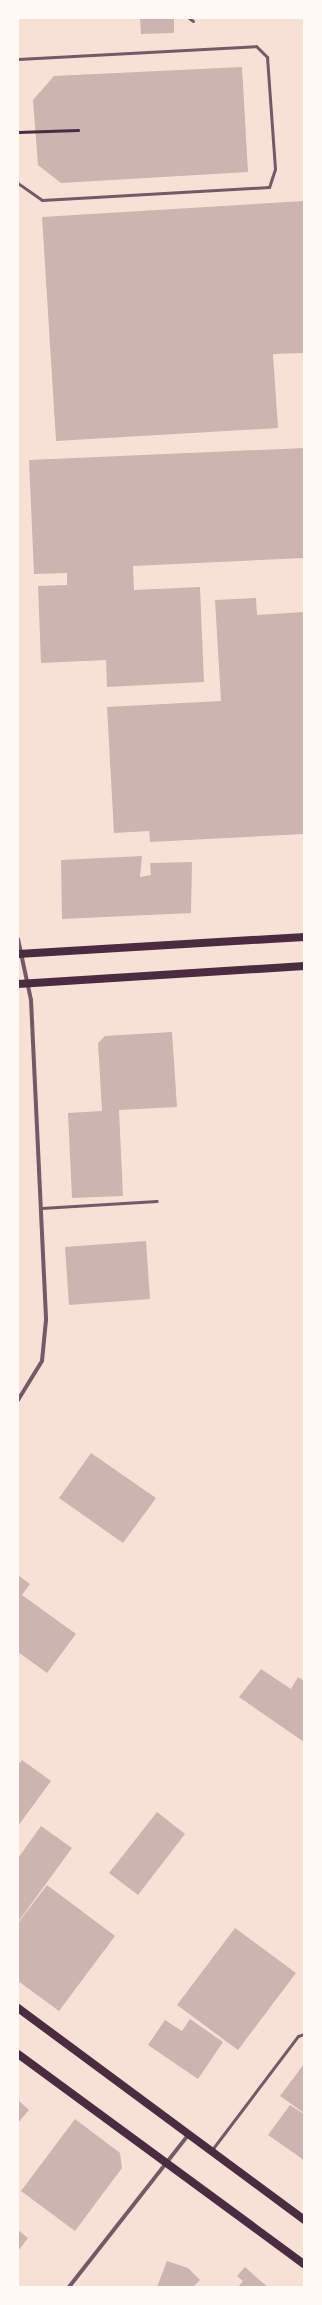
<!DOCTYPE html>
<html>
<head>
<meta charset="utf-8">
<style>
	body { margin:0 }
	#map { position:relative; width:322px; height:2305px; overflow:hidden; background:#f7e1d7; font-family:Mulish,sans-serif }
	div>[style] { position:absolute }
	.building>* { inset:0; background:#ccb4b1 }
	.path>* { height:2.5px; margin:-1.25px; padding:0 1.25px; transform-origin:1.25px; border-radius:1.25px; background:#4a2c40 }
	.service>* { height:3px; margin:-1.5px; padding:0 1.5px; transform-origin:1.5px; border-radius:1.5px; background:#755966 }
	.minor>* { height:4px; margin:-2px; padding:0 2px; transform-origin:2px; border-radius:2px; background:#755966 }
	.secondary>* { height:8px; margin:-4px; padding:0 4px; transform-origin:4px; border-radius:4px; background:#4a2c40 }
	span { translate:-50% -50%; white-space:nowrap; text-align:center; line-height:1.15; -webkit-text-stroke:3.5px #fffaf5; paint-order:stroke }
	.frame { position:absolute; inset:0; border:19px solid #fffaf5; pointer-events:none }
</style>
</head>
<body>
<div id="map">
	<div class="building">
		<div style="clip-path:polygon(140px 18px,174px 18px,174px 33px,141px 34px)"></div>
		<div style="clip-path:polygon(242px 67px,248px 172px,61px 183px,38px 165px,33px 100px,54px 76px)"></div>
		<div style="clip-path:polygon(304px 201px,304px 353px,273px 354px,278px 428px,56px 441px,42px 217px)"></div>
		<div style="clip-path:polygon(304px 448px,304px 558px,133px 566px,134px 590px,200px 587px,204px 682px,107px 687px,106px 660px,41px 663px,38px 586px,67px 585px,67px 573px,34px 574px,29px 460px)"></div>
		<div style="clip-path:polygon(256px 598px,257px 615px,304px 612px,304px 834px,150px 842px,149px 831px,114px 833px,107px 707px,221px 701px,215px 600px)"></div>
		<div style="clip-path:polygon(142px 856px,140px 877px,151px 875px,150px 863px,192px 862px,191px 913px,62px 919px,61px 860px)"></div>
		<div style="clip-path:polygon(172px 1032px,177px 1107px,119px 1110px,123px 1196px,72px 1198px,68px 1113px,102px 1111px,98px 1043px,105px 1036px)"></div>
		<div style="clip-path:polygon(146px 1241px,150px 1299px,69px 1305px,65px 1247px)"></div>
		<div style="clip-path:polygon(91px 1453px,156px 1498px,123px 1543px,59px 1498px)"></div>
		<div style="clip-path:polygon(18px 1575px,30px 1584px,22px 1595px,76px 1634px,47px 1673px,18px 1652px)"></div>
		<div style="clip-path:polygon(261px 1669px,291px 1689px,298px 1677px,304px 1681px,304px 1742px,239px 1697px)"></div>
		<div style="clip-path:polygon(22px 1760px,51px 1781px,18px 1826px,18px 1765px)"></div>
		<div style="clip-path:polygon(157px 1812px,185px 1834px,138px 1895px,109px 1873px)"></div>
		<div style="clip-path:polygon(41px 1826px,72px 1848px,18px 1922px,18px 1858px)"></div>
		<div style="clip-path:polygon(47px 1885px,115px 1936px,59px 2011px,18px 1981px,18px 1923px)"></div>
		<div style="clip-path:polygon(235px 1928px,296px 1973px,238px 2050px,177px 2005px)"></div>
		<div style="clip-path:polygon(190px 2019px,223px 2042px,198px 2079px,148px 2045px,165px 2020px,182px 2031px)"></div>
		<div style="clip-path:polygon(304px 2064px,304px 2113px,280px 2096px)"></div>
		<div style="clip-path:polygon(18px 2100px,29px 2110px,18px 2123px)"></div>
		<div style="clip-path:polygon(290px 2105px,304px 2114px,304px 2160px,268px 2135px)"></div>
		<div style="clip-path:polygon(75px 2119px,120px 2153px,122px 2168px,75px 2231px,21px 2191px)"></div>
		<div style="clip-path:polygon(18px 2230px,28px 2238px,18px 2251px)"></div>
		<div style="clip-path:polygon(167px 2261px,188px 2268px,200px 2280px,193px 2287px,157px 2287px)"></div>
		<div style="clip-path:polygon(245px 2267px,257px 2278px,268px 2287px,238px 2287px,243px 2281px,237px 2276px)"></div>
	</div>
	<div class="path">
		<div style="left:18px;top:132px;width:60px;rotate:-1.9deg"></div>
	</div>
	<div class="service">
		<div style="left:189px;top:18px;width:5px;rotate:37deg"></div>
		<div style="left:18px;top:59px;width:238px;rotate:-3.1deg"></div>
		<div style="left:256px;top:46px;width:16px;rotate:45deg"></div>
		<div style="left:267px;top:57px;width:112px;rotate:85.9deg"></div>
		<div style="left:275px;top:169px;width:19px;rotate:108deg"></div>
		<div style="left:269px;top:187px;width:227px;rotate:176.7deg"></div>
		<div style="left:42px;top:200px;width:29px;rotate:-145deg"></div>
		<div style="left:41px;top:1208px;width:116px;rotate:-3.5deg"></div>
		<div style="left:211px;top:2151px;width:144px;rotate:-52.9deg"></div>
		<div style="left:298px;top:2036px;width:6px;rotate:-18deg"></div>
	</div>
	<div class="minor">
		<div style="left:18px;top:939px;width:62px;rotate:78deg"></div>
		<div style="left:31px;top:1000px;width:320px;rotate:87.3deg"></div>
		<div style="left:46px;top:1320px;width:41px;rotate:95.6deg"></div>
		<div style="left:42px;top:1361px;width:46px;rotate:121.6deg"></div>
		<div style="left:69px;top:2287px;width:193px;rotate:-51.9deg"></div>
	</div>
	<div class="secondary">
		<div style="left:18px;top:954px;width:287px;rotate:-3.4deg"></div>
		<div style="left:18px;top:984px;width:287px;rotate:-3.6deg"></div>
		<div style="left:18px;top:2008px;width:356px;rotate:36.5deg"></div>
		<div style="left:18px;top:2054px;width:355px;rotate:36.3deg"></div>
	</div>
	<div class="frame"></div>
</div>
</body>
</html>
